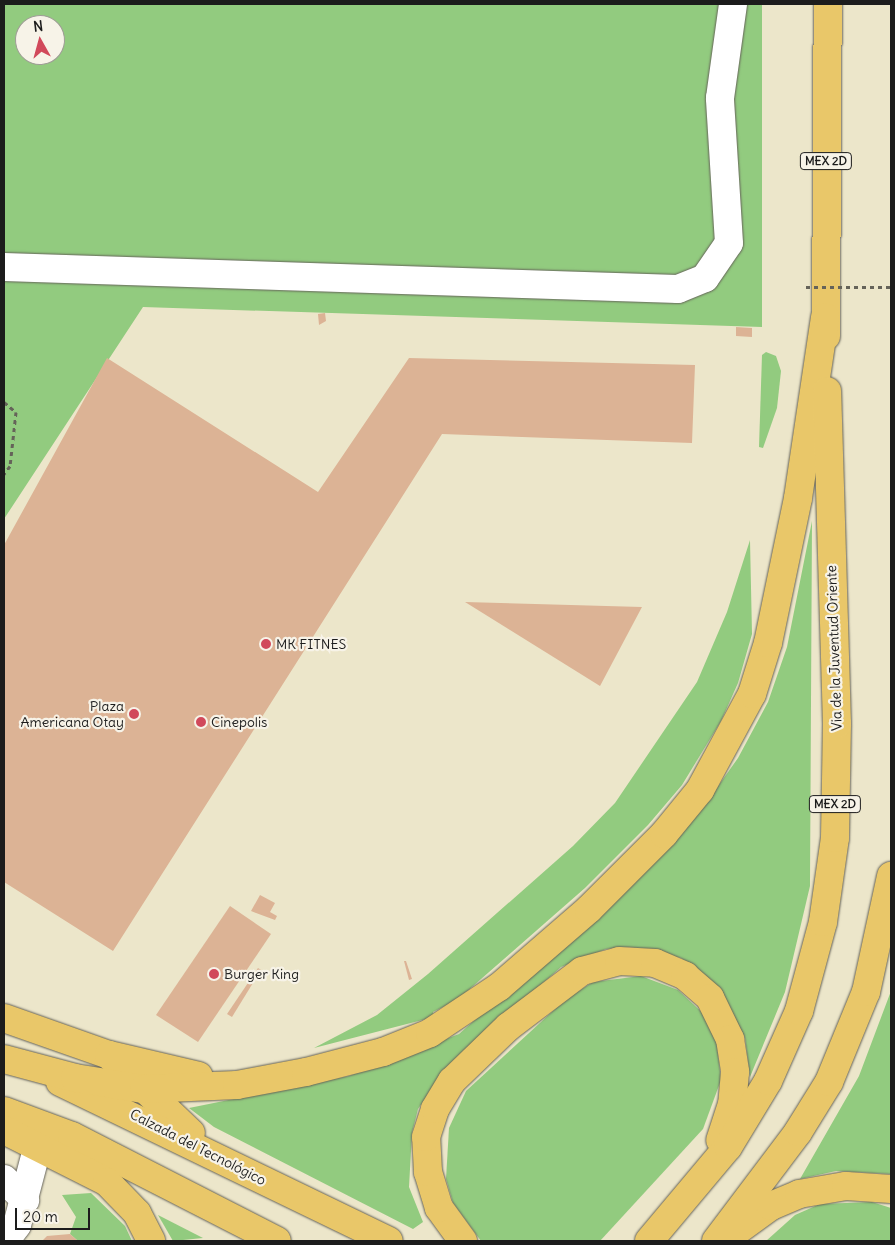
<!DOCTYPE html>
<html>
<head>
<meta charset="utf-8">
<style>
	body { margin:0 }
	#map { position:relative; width:895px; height:1245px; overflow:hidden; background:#ece6ca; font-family:Delius,sans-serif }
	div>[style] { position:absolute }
	.green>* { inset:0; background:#92cb7f }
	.building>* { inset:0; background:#dcb395 }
	.path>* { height:3px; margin-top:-1.5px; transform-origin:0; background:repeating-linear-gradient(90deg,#656359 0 4px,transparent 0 8px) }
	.roads { filter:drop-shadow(0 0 1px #656359) drop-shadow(0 0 1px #656359) }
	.minor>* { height:28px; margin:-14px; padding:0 14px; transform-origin:14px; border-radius:14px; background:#fff }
	.major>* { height:28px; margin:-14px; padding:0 14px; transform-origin:14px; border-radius:14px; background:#e9c769 }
	.highway>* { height:28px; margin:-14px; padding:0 14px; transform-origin:14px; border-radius:14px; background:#e9c769 }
	.path-bridge>* { height:3px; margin-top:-1.5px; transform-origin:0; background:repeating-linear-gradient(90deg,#656359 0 4px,transparent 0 8px) }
	.dots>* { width:14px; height:14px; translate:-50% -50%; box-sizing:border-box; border:2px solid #f7f3e8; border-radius:50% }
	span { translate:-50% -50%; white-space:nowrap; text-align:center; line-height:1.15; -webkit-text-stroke:4.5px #f7f3e8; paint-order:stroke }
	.shield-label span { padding:1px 4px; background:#f7f3e8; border:1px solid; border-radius:4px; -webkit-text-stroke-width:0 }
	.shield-label { font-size:12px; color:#1c1c1c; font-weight:700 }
	.poi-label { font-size:14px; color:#1c1c1c }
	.left { translate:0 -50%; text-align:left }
	.right { translate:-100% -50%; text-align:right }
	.street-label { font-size:14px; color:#1c1c1c }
	.frame { position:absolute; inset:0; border:5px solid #1c1c1c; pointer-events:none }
	.north { position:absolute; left:15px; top:15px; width:50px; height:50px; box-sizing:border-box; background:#f7f3e8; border:1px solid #9f9d96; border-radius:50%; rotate:353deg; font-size:14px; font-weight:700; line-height:20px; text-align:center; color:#1c1c1c }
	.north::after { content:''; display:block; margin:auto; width:18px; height:22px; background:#d1495b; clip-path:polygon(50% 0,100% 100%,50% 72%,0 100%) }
	.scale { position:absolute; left:15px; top:1208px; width:75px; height:22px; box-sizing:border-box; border:2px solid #1c1c1c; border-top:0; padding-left:6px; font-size:15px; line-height:18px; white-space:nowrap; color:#1c1c1c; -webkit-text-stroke:4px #f7f3e8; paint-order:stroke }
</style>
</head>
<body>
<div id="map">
	<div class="green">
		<div style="clip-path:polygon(evenodd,4px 4px,762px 4px,762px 327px,143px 307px,4px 519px,4px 4px,25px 25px,55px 25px,55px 55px,25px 55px,25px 25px)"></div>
		<div style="clip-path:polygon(766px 352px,776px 356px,781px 371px,777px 408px,763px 448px,759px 447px,762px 355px)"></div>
		<div style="clip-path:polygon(812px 521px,810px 886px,785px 992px,750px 1077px,745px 1038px,721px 990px,681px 958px,629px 947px,606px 949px,561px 967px,452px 1064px,433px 1087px,418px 1109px,412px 1133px,409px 1187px,423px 1222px,413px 1229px,214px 1127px,189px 1108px,349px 1076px,459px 1034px,658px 859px,704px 806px,738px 758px,768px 702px,787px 647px)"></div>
		<div style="clip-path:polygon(750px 540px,752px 634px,738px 683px,721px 721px,682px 785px,648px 825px,585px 888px,457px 1000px,433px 1012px,434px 1017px,314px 1048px,377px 1015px,428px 974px,573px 846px,615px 803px,697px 682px,727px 612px)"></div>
		<div style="clip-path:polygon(641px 976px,678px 990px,707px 1017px,716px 1035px,721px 1080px,703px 1129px,600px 1241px,481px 1241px,453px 1203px,446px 1179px,449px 1128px,466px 1091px,566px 999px,593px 982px)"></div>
		<div style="clip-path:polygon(891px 991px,891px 1174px,836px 1171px,800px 1179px,859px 1076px)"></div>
		<div style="clip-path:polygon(91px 1193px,125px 1226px,132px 1241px,78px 1241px,70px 1234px,76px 1217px,62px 1195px)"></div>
		<div style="clip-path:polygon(872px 1202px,891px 1208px,891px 1241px,766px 1241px,795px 1215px,820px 1204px)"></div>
		<div style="clip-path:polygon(158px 1215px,203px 1238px,173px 1241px)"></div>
	</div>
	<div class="building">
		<div style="clip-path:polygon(325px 313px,326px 321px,319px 325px,318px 314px)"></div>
		<div style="clip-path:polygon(736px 327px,752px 328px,752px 337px,736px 336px)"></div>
		<div style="clip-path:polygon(107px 358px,318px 492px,409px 358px,695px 365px,692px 443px,442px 434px,113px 951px,4px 882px,4px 545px)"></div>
		<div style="clip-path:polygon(465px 602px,642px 607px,600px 686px)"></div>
		<div style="clip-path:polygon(260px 895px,275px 903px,270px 912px,277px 916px,275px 920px,251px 911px)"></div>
		<div style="clip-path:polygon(230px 906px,271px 934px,198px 1042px,156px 1015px)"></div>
		<div style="clip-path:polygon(404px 961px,406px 961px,412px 979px,409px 980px)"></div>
		<div style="clip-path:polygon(258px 968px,261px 970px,232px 1017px,227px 1014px)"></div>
		<div style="clip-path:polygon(70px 1234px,78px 1241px,42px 1241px,47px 1236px)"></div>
	</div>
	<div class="path">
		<div style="left:4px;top:402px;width:16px;rotate:40deg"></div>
		<div style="left:16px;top:412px;width:54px;rotate:96.3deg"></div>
		<div style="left:10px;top:466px;width:10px;rotate:127deg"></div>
	</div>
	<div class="roads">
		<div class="minor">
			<div style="left:4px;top:267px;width:674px;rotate:1.87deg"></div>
			<div style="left:678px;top:289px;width:29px;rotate:-22deg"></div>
			<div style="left:705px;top:278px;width:42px;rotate:-55.6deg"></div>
			<div style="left:729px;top:243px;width:145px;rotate:-93.6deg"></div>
			<div style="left:720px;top:98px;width:95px;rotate:-82.1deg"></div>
			<div style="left:4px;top:1179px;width:30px;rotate:45deg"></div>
			<div style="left:5px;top:1241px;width:20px;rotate:-53deg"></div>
			<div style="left:17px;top:1225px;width:83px;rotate:-75.3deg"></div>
		</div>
		<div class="major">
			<div style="left:4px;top:1018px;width:111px;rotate:19.4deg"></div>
			<div style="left:109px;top:1055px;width:113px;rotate:43.6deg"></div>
			<div style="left:60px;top:1082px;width:365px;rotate:25.8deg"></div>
			<div style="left:4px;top:1111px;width:72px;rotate:20.2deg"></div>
			<div style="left:72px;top:1136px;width:230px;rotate:27.1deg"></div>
		</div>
		<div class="highway">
			<div style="left:826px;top:336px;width:332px;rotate:-89.7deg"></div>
			<div style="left:109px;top:1055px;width:92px;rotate:13.1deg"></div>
			<div style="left:4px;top:1059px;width:73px;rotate:15deg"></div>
			<div style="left:75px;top:1078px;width:70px;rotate:9.1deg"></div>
			<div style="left:144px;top:1089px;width:93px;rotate:-2.5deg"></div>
			<div style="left:237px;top:1085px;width:70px;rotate:-10.7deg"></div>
			<div style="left:306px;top:1072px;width:80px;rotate:-14.6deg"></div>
			<div style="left:383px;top:1052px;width:51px;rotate:-22deg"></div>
			<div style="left:430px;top:1033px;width:83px;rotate:-33.7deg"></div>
			<div style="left:499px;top:987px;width:119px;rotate:-40.9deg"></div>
			<div style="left:589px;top:909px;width:106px;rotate:-45deg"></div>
			<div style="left:664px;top:834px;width:57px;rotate:-50.7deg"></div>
			<div style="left:700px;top:790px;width:109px;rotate:-61.6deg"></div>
			<div style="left:752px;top:694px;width:53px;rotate:-72.6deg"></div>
			<div style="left:768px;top:643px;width:148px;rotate:-78.3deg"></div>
			<div style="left:798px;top:498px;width:183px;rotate:-81.5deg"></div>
			<div style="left:4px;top:1130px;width:115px;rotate:26.8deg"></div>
			<div style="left:107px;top:1182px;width:43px;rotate:45.9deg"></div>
			<div style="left:137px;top:1213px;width:31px;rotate:63deg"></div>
			<div style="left:734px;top:1233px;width:46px;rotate:-36.1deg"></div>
			<div style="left:771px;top:1206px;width:30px;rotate:-23deg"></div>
			<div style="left:799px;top:1194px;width:48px;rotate:-9.7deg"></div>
			<div style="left:846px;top:1186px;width:45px;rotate:3.8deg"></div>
			<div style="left:463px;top:1241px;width:41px;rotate:-126deg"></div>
			<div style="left:439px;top:1208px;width:38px;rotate:-107deg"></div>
			<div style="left:428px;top:1172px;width:35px;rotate:-93deg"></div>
			<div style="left:426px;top:1137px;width:29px;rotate:-72deg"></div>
			<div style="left:435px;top:1109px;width:33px;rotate:-59deg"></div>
			<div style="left:452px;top:1081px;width:78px;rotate:-44deg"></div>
			<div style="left:508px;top:1027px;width:93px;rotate:-37.1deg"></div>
			<div style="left:582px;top:971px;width:38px;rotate:-15deg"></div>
			<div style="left:619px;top:961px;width:36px;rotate:3deg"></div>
			<div style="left:655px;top:963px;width:33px;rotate:23deg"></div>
			<div style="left:685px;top:976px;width:33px;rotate:41deg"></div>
			<div style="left:710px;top:998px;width:46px;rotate:64deg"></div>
			<div style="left:730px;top:1039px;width:33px;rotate:81deg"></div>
			<div style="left:735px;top:1072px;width:32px;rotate:95deg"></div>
			<div style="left:732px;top:1104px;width:38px;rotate:108deg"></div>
			<div style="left:649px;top:1241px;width:123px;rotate:-50deg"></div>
			<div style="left:728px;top:1147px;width:77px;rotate:-58.8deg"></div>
			<div style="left:768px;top:1081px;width:77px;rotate:-66.1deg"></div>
			<div style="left:799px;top:1011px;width:92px;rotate:-74.9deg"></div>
			<div style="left:823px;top:922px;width:85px;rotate:-81.9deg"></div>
			<div style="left:835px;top:838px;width:114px;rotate:-89deg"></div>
			<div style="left:837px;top:724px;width:333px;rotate:-91.7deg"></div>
			<div style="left:716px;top:1241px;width:136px;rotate:-53deg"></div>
			<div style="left:798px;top:1132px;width:59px;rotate:-58.2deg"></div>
			<div style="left:829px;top:1082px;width:97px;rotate:-67.7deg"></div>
			<div style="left:866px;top:992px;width:119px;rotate:-77.8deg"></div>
		</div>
	</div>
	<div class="path-bridge">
		<div style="left:806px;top:287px;width:85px"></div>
	</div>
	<div class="dots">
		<div style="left:266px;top:644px;background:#d1495b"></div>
		<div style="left:134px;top:714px;background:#d1495b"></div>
		<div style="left:201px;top:722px;background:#d1495b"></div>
		<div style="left:214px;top:974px;background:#d1495b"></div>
	</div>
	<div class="shield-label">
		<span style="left:826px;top:161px">MEX 2D</span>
		<span style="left:835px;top:804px">MEX 2D</span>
	</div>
	<div class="poi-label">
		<span class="left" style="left:276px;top:644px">MK FITNES</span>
		<span class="right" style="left:124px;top:714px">Plaza<br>Americana Otay</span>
		<span class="left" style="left:211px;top:722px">Cinepolis</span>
		<span class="left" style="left:224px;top:974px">Burger King</span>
	</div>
	<div class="street-label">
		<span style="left:834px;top:648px;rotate:-92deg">Via de la Juventud Oriente</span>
		<span style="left:198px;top:1147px;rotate:27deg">Calzada del Tecnológico</span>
	</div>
	<div class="frame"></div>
	<div class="north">N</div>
	<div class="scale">20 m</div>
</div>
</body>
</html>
